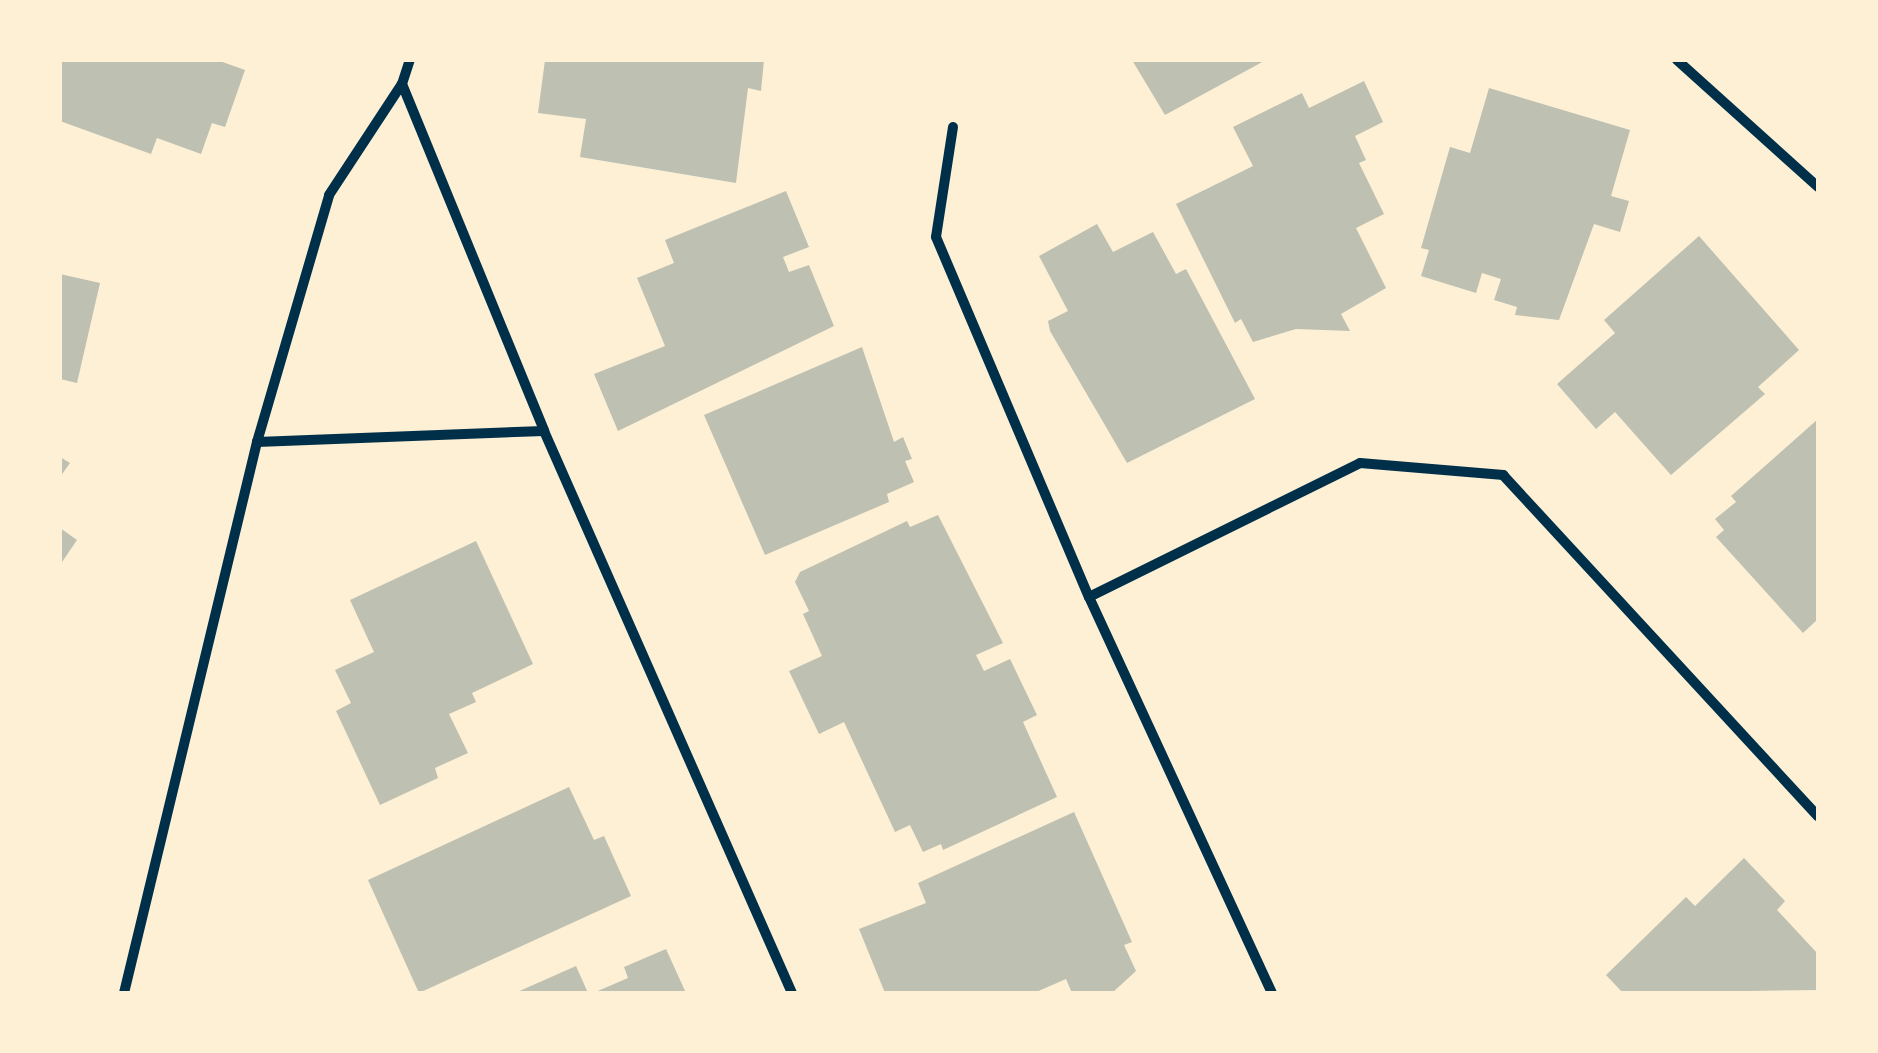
<!DOCTYPE html>
<html>
<head>
<meta charset="utf-8">
<style>
	body { margin:0 }
	#map { position:relative; width:1878px; height:1053px; overflow:hidden; background:#fdf0d5; font-family:Roboto,sans-serif }
	div>[style] { position:absolute }
	.building>* { inset:0; background:#bec0b2 }
	.minor>* { height:10px; margin:-5px; padding:0 5px; transform-origin:5px; border-radius:5px; background:#003049 }
	span { translate:-50% -50%; white-space:nowrap; text-align:center; line-height:1.15; -webkit-text-stroke:8px #fdf0d5; paint-order:stroke }
	.frame { position:absolute; inset:0; border:62px solid #fdf0d5; pointer-events:none }
</style>
</head>
<body>
<div id="map">
	<div class="building">
		<div style="clip-path:polygon(60px 60px,217px 60px,245px 70px,225px 127px,212px 123px,201px 154px,157px 138px,151px 154px,60px 121px)"></div>
		<div style="clip-path:polygon(545px 60px,764px 60px,761px 91px,748px 88px,736px 183px,580px 157px,586px 119px,538px 113px)"></div>
		<div style="clip-path:polygon(1132px 60px,1266px 60px,1165px 115px)"></div>
		<div style="clip-path:polygon(1364px 81px,1383px 122px,1355px 136px,1366px 160px,1359px 163px,1384px 214px,1356px 228px,1386px 288px,1341px 314px,1350px 331px,1296px 329px,1253px 342px,1241px 319px,1235px 323px,1176px 204px,1253px 166px,1233px 127px,1302px 93px,1309px 108px)"></div>
		<div style="clip-path:polygon(1489px 88px,1630px 130px,1611px 196px,1629px 201px,1620px 232px,1594px 224px,1559px 320px,1515px 315px,1517px 307px,1494px 300px,1501px 279px,1482px 273px,1476px 293px,1421px 276px,1429px 250px,1421px 248px,1450px 147px,1470px 153px)"></div>
		<div style="clip-path:polygon(786px 191px,809px 247px,783px 257px,789px 272px,809px 265px,834px 326px,618px 431px,594px 374px,665px 346px,637px 278px,674px 263px,665px 240px)"></div>
		<div style="clip-path:polygon(1097px 224px,1113px 252px,1153px 232px,1176px 274px,1186px 269px,1255px 399px,1127px 463px,1050px 331px,1048px 321px,1068px 311px,1039px 256px)"></div>
		<div style="clip-path:polygon(1699px 236px,1799px 350px,1758px 387px,1765px 394px,1671px 475px,1615px 412px,1596px 429px,1557px 384px,1615px 333px,1604px 320px)"></div>
		<div style="clip-path:polygon(60px 274px,100px 283px,77px 383px,60px 379px)"></div>
		<div style="clip-path:polygon(862px 347px,894px 442px,903px 437px,912px 459px,905px 461px,914px 482px,887px 494px,889px 502px,765px 555px,704px 415px)"></div>
		<div style="clip-path:polygon(1818px 419px,1818px 619px,1803px 633px,1716px 537px,1724px 530px,1715px 519px,1736px 502px,1731px 496px)"></div>
		<div style="clip-path:polygon(60px 457px,70px 463px,60px 477px)"></div>
		<div style="clip-path:polygon(938px 515px,1003px 643px,976px 655px,984px 671px,1010px 659px,1037px 715px,1023px 722px,1057px 797px,943px 850px,941px 844px,923px 852px,910px 825px,895px 832px,844px 722px,819px 734px,789px 671px,822px 656px,803px 614px,809px 611px,795px 582px,800px 572px,907px 521px,910px 527px)"></div>
		<div style="clip-path:polygon(60px 528px,77px 540px,60px 565px)"></div>
		<div style="clip-path:polygon(476px 541px,533px 664px,472px 693px,476px 702px,449px 714px,468px 753px,435px 768px,438px 778px,380px 805px,336px 711px,351px 703px,335px 670px,374px 652px,350px 600px)"></div>
		<div style="clip-path:polygon(569px 787px,594px 840px,604px 836px,631px 896px,419px 993px,368px 880px)"></div>
		<div style="clip-path:polygon(1074px 812px,1132px 942px,1124px 945px,1136px 971px,1112px 993px,1072px 993px,1066px 979px,1034px 993px,885px 993px,859px 929px,926px 903px,918px 883px)"></div>
		<div style="clip-path:polygon(1744px 858px,1785px 901px,1777px 910px,1818px 954px,1818px 990px,1623px 993px,1606px 975px,1686px 897px,1695px 906px)"></div>
		<div style="clip-path:polygon(666px 949px,686px 993px,593px 993px,628px 978px,624px 967px)"></div>
		<div style="clip-path:polygon(576px 966px,588px 993px,515px 993px)"></div>
	</div>
	<div class="minor">
		<div style="left:1677px;top:60px;width:190px;rotate:42deg"></div>
		<div style="left:402px;top:84px;width:375px;rotate:67.7deg"></div>
		<div style="left:544px;top:431px;width:614px;rotate:66.19deg"></div>
		<div style="left:953px;top:127px;width:111px;rotate:98.8deg"></div>
		<div style="left:936px;top:237px;width:391px;rotate:67deg"></div>
		<div style="left:1089px;top:597px;width:436px;rotate:65.2deg"></div>
		<div style="left:257px;top:442px;width:287px;rotate:-2.2deg"></div>
		<div style="left:1089px;top:597px;width:302px;rotate:-26.3deg"></div>
		<div style="left:1360px;top:463px;width:144px;rotate:4.8deg"></div>
		<div style="left:1503px;top:475px;width:464px;rotate:47.3deg"></div>
		<div style="left:124px;top:993px;width:567px;rotate:-76.43deg"></div>
		<div style="left:257px;top:442px;width:257px;rotate:-73.7deg"></div>
		<div style="left:329px;top:195px;width:133px;rotate:-56.7deg"></div>
		<div style="left:402px;top:84px;width:25px;rotate:-72deg"></div>
	</div>
	<div class="frame"></div>
</div>
</body>
</html>
